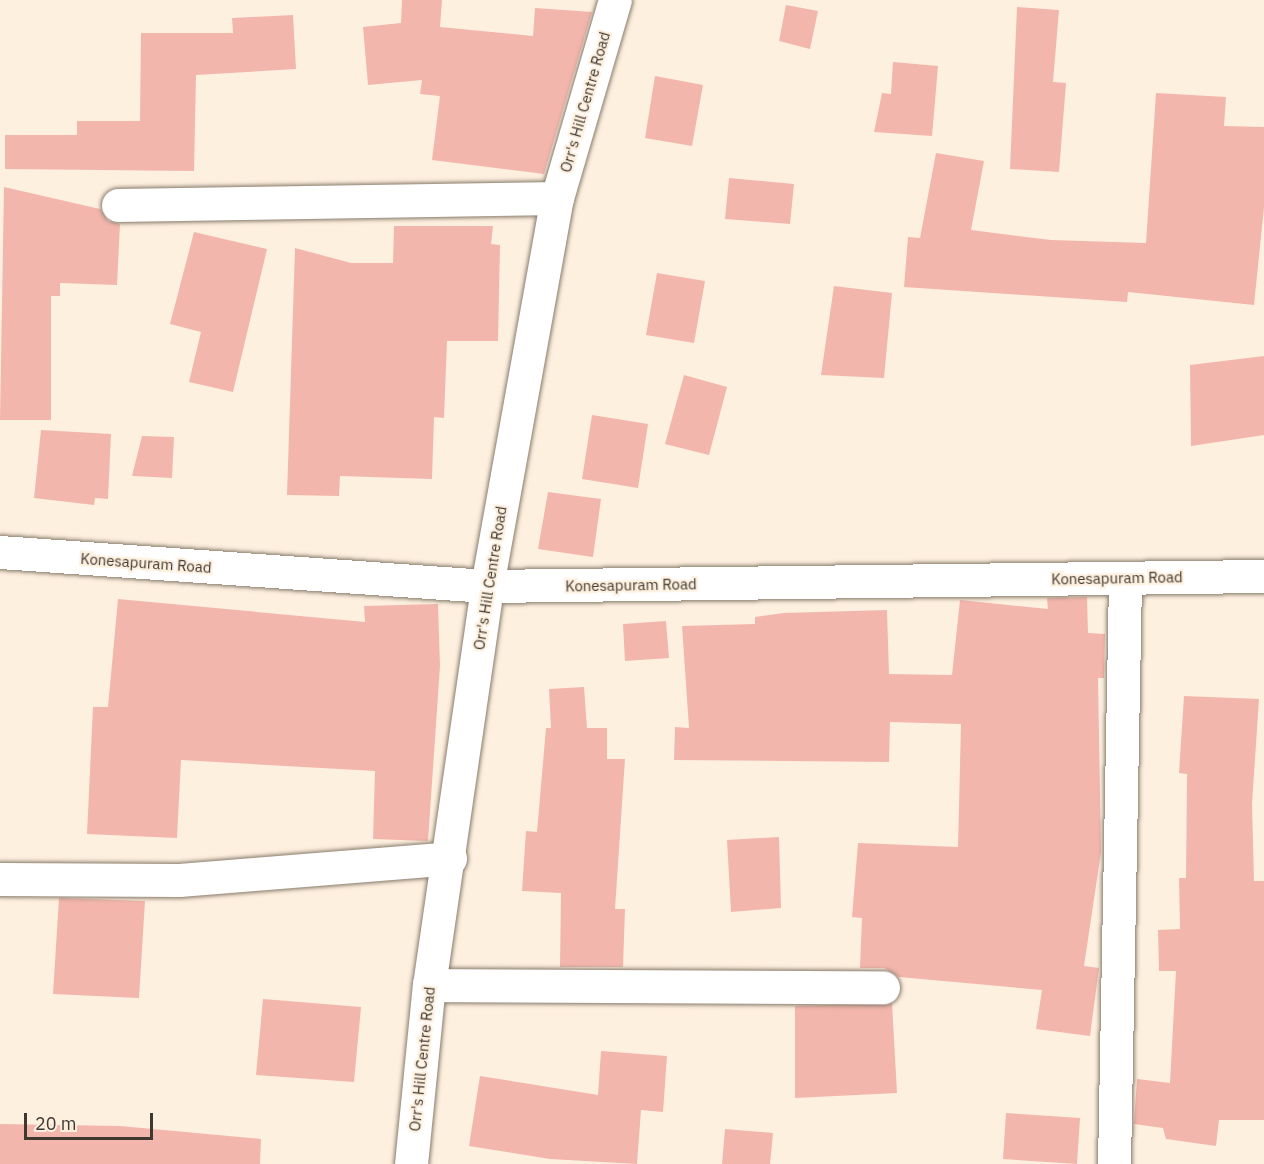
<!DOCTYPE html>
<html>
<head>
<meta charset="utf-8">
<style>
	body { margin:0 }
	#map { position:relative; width:1264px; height:1164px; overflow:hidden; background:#fef0df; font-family:"IBM Plex Sans",sans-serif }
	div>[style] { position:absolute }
	.building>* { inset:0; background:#f3b6ad }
	.roads { filter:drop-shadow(0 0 2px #897c6d) drop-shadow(0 0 2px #897c6d) }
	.minor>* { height:33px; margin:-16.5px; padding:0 16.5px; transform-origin:16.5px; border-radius:16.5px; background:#fff }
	span { translate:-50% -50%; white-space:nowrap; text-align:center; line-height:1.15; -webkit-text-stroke:4.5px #fef0df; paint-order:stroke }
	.street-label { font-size:15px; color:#3e3831 }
	.scale { position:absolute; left:24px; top:1113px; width:129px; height:27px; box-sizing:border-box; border:3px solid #3e3831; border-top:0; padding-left:8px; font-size:18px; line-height:21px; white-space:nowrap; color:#3e3831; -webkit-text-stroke:4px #fef0df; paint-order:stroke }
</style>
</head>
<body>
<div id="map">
	<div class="building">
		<div style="clip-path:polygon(402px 0,442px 0,440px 27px,533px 36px,535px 8px,592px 12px,544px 174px,432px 160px,440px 96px,420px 94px,422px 80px,368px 85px,363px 27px,401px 23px)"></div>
		<div style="clip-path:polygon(786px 5px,818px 11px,810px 49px,779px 41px)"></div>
		<div style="clip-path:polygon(1017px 7px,1059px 10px,1053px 82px,1066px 83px,1059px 172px,1010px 169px)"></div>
		<div style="clip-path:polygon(293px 15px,296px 69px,196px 75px,194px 171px,5px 169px,5px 135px,77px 135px,77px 121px,140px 121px,141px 33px,233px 33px,232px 18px)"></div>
		<div style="clip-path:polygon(893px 62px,938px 66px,932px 136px,874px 132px,882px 93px,891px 94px)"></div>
		<div style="clip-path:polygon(655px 76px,703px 85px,692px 146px,645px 138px)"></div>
		<div style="clip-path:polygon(1156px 93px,1226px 97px,1224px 126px,1264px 127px,1264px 207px,1254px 305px,1128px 292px,1127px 302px,904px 287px,908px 237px,920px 238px,936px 153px,984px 161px,971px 230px,1051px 240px,1146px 243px)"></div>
		<div style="clip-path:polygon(729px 178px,794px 184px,790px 224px,725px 219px)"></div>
		<div style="clip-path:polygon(4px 187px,100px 209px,108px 221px,120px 224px,117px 285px,60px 283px,60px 296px,51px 296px,51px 420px,0 420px)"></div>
		<div style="clip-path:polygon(394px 226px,493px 226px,491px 244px,500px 245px,498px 341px,447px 341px,444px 418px,434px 417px,432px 479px,340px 476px,339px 496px,287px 495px,295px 248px,351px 263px,393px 263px)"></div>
		<div style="clip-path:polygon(194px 232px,267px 249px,233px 392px,189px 382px,201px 332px,170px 324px)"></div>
		<div style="clip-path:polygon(657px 273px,705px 281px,694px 343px,646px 335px)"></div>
		<div style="clip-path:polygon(834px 286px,892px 293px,884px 378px,821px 375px)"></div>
		<div style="clip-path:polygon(1264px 356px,1264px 435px,1191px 446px,1190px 365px)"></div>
		<div style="clip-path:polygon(684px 375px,727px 387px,709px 455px,665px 444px)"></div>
		<div style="clip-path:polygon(592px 415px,648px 424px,638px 488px,582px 479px)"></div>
		<div style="clip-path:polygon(41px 430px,111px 434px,108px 499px,95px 498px,94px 505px,34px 498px)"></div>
		<div style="clip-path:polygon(142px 436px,174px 437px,172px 478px,132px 476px)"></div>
		<div style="clip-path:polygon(548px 492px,601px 499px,593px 557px,538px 549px)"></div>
		<div style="clip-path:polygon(1087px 597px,1088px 633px,1105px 634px,1104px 678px,1098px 678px,1101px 852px,1084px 966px,1099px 968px,1090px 1036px,1036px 1029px,1042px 990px,899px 977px,884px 968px,860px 968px,862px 918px,852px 917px,858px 843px,958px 847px,961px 724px,890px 722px,889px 762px,674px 760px,675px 727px,689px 728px,682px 626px,755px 624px,755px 617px,784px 613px,887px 610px,889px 674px,952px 675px,960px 600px,1048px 609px,1047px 598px)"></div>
		<div style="clip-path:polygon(118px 599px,365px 622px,364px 606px,438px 604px,440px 666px,428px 841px,373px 839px,375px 771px,181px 760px,177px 838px,87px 834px,93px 707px,108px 707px)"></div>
		<div style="clip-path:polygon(666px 621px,669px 658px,625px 661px,623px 624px)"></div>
		<div style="clip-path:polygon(584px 687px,587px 728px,607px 728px,607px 759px,625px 759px,615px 909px,625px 909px,623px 967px,560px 967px,561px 893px,522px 891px,526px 831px,537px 832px,546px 728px,551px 728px,549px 689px)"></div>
		<div style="clip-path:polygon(1184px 696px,1259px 699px,1252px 804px,1254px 881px,1264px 881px,1264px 1120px,1219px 1120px,1216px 1146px,1166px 1139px,1163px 1128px,1134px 1124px,1137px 1079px,1170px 1083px,1176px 971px,1159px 971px,1158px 930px,1180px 929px,1179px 878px,1186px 878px,1187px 774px,1179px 773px)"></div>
		<div style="clip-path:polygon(779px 837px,781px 908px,731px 912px,727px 840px)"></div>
		<div style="clip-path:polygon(59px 898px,145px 901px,139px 998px,53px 994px)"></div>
		<div style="clip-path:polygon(263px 999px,361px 1007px,354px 1082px,256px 1075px)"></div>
		<div style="clip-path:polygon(892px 1003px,897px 1093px,795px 1098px,795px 1006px)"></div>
		<div style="clip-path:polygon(601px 1051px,667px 1056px,663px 1112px,641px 1110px,637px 1164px,550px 1159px,469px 1146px,480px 1076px,598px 1095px)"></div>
		<div style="clip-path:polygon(1006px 1113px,1080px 1118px,1077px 1164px,1003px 1159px)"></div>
		<div style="clip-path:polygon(0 1124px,120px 1126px,261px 1139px,260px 1164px,0 1164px)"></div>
		<div style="clip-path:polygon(725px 1129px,773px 1133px,770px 1164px,722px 1164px)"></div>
	</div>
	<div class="roads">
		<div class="minor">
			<div style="left:118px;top:205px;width:439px;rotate:-0.9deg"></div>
			<div style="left:0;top:552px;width:488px;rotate:4deg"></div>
			<div style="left:487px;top:586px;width:777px;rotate:-0.74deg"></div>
			<div style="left:0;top:879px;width:179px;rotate:0.3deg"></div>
			<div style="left:179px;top:880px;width:272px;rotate:-4.6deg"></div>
			<div style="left:429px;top:985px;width:454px;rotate:0.3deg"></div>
			<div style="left:411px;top:1164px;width:180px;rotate:-84.3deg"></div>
			<div style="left:429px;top:985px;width:403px;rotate:-81.7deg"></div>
			<div style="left:487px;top:586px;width:394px;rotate:-79.8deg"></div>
			<div style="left:557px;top:198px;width:206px;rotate:-73.7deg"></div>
			<div style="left:1114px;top:1164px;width:586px;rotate:-88.92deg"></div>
		</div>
	</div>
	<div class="street-label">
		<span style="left:585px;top:102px;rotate:-74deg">Orr's Hill Centre Road</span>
		<span style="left:146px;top:563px;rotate:4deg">Konesapuram Road</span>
		<span style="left:490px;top:578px;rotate:-81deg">Orr's Hill Centre Road</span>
		<span style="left:1117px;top:578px;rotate:-1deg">Konesapuram Road</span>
		<span style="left:631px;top:585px;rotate:-1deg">Konesapuram Road</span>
		<span style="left:422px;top:1059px;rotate:-84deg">Orr's Hill Centre Road</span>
	</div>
	<div class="scale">20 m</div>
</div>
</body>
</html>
